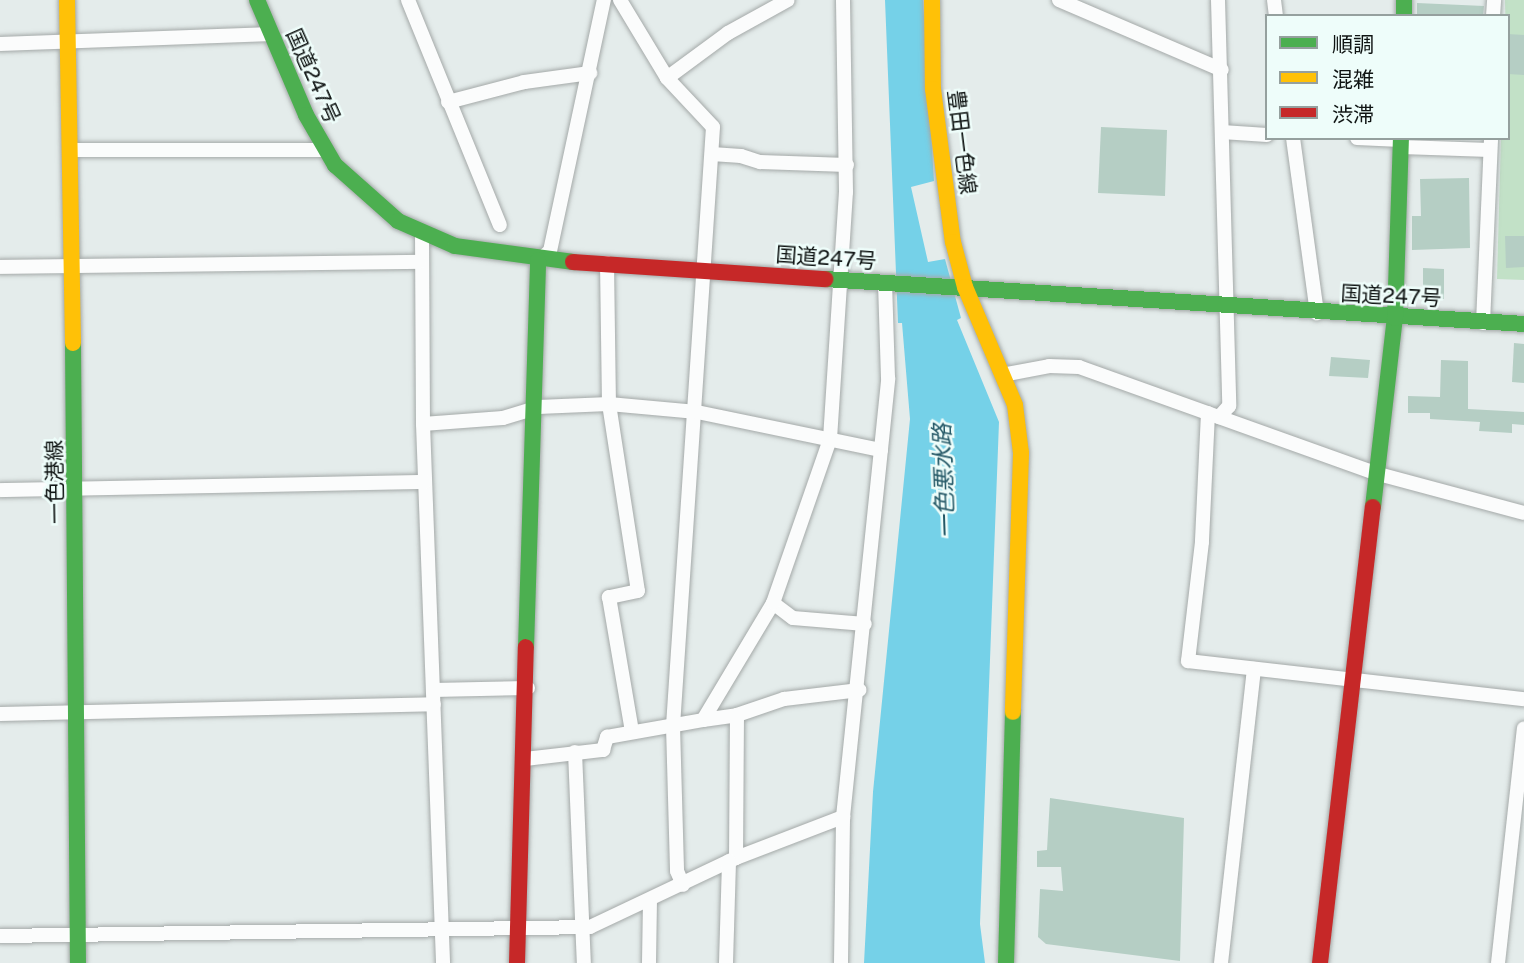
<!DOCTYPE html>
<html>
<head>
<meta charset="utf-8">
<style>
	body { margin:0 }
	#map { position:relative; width:1524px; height:963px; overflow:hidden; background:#e4eceb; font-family:"Public Sans","Noto Sans JP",sans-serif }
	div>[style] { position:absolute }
	.green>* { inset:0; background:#c2e1c7 }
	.water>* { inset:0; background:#75d1e8 }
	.building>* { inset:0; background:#b5cec4 }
	.roads { filter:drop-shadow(0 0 2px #a4a9a8) drop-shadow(0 0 2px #a4a9a8) }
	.street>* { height:14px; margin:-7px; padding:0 7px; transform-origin:7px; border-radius:7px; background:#fbfcfc }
	.fast>* { height:16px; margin:-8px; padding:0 8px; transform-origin:8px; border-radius:8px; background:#4caf50 }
	.slow>* { height:16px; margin:-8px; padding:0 8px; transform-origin:8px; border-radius:8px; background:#ffc107 }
	.jam>* { height:16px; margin:-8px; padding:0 8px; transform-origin:8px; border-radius:8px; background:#c62828 }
	span { translate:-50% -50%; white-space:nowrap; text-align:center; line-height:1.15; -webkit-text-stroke:5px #eefdfa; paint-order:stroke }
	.street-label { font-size:21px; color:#0f1413 }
	.water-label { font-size:23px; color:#245866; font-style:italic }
	.legend { position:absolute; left:1265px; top:14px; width:245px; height:126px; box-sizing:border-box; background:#eefdfa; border:2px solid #95a09e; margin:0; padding:9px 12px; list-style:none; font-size:21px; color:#0f1413 }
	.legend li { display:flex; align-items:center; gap:14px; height:35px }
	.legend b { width:35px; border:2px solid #95a09e }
</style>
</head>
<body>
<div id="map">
	<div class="green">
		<div style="clip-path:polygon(1505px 0,1524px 0,1524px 280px,1497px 279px,1501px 138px,1508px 138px)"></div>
	</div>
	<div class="water">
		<div style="clip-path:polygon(885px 0,923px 0,934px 181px,911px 187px,928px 262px,945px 259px,961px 318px,957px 320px,999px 422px,980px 924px,985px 963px,864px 963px,873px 792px,910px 419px,902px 323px,898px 323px)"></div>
	</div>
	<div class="building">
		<div style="clip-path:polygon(1417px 3px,1484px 6px,1483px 16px,1417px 16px)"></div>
		<div style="clip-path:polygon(1508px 34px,1524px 35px,1524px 75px,1508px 74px)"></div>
		<div style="clip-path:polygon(1101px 127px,1167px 130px,1165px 196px,1098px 193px)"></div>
		<div style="clip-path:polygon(1469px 178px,1470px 248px,1412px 250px,1412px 216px,1421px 216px,1420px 179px)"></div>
		<div style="clip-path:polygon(1505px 236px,1524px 236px,1524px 267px,1506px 268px)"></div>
		<div style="clip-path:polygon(1423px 268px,1444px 269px,1444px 299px,1423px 299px)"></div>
		<div style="clip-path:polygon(1514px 343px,1524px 344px,1524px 383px,1512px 382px)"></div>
		<div style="clip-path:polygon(1331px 357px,1370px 360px,1368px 378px,1329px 376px)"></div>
		<div style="clip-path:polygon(1441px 360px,1468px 361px,1468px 409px,1524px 412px,1524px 425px,1512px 424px,1512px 433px,1479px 431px,1480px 422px,1430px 419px,1430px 413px,1408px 413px,1408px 396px,1440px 397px)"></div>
		<div style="clip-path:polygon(1050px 798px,1184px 818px,1180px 961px,1046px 944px,1038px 937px,1040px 889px,1063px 891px,1061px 867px,1037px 867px,1037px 851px,1047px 850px)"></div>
	</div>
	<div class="roads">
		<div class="street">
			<div style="left:408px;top:0;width:243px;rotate:67.8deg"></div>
			<div style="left:620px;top:0;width:91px;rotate:58.9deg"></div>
			<div style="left:667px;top:78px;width:67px;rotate:46.8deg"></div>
			<div style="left:713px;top:127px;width:600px;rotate:93.82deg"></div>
			<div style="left:673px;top:726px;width:145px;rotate:88.4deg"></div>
			<div style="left:677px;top:871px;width:15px;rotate:67deg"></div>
			<div style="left:1059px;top:0;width:177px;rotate:23.2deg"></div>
			<div style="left:1218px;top:0;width:406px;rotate:88.4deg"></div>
			<div style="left:1229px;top:406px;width:15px;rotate:132deg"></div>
			<div style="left:1274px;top:0;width:16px;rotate:83deg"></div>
			<div style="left:1493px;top:16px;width:16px;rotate:-86deg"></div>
			<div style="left:0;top:44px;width:272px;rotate:-2.1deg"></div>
			<div style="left:667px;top:78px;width:76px;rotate:-36.4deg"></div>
			<div style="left:728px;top:33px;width:68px;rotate:-28.8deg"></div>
			<div style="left:448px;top:102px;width:79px;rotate:-14.7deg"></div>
			<div style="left:524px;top:82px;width:67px;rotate:-7.8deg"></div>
			<div style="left:1222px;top:132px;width:45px;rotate:3.8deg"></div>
			<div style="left:1293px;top:138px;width:177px;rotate:82.2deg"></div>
			<div style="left:1357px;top:138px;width:44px;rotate:2.6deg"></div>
			<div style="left:1401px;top:147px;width:89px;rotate:1.9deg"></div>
			<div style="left:70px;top:150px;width:253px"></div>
			<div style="left:712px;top:154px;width:29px;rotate:4deg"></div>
			<div style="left:741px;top:156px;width:20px;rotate:18deg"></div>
			<div style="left:760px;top:162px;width:87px;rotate:2deg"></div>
			<div style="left:422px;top:234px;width:190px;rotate:89.7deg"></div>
			<div style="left:423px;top:424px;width:539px;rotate:87.87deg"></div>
			<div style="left:539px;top:260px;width:14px;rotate:-39deg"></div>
			<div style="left:550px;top:251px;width:257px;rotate:-77.9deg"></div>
			<div style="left:607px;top:263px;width:141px;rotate:89.2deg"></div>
			<div style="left:609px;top:404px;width:189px;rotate:81.2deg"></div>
			<div style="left:638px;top:591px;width:30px;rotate:168deg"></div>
			<div style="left:609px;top:597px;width:137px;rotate:80.3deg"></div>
			<div style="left:0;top:267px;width:419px;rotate:-0.7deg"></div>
			<div style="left:1483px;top:323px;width:185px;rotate:-87.5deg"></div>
			<div style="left:1002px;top:375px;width:48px;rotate:-10.8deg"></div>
			<div style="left:1049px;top:366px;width:30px;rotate:2deg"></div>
			<div style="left:1079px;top:367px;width:314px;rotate:19.7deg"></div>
			<div style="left:1375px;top:473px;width:154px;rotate:15deg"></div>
			<div style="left:1208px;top:413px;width:129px;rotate:92.7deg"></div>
			<div style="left:1202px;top:542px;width:120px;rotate:96.7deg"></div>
			<div style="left:1188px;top:661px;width:338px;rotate:6.5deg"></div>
			<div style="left:423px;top:424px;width:80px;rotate:-4.3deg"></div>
			<div style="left:503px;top:418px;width:37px;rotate:-17deg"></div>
			<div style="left:538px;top:407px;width:71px;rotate:-2.4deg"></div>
			<div style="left:609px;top:404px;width:88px;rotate:5.2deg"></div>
			<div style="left:697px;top:412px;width:188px;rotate:11.7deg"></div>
			<div style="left:0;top:490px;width:425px;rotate:-1.1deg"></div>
			<div style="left:773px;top:603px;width:25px;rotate:37deg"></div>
			<div style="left:793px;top:618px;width:72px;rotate:4.8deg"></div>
			<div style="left:433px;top:690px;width:95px;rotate:-1.2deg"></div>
			<div style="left:0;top:714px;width:434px;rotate:-1.3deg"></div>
			<div style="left:703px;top:720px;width:34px;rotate:-8deg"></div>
			<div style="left:737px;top:715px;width:50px;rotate:-18.8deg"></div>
			<div style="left:784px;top:699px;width:76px;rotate:-6.8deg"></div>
			<div style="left:575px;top:752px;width:211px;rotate:87.6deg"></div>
			<div style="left:525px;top:759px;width:79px;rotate:-6.6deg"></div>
			<div style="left:603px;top:750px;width:14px;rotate:-73deg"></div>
			<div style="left:607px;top:737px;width:97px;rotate:-10deg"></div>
			<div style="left:703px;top:720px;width:136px;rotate:-59.1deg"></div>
			<div style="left:773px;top:603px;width:174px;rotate:-70.8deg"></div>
			<div style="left:830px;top:439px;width:248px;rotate:-86.3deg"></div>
			<div style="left:846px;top:192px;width:192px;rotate:-90.9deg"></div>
			<div style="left:736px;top:858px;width:143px;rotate:-89.6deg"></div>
			<div style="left:0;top:936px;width:590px;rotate:-0.87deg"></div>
			<div style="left:590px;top:927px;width:161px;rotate:-25.3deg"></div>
			<div style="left:736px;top:858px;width:115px;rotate:-21deg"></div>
			<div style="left:649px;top:963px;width:62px;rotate:-89.1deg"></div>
			<div style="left:726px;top:963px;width:102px;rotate:-88.3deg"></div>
			<div style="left:841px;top:963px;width:146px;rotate:-89.2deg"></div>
			<div style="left:843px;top:817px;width:441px;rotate:-84.1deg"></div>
			<div style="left:888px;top:378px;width:96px;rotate:-91.8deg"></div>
			<div style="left:1221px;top:963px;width:296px;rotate:-83.6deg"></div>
			<div style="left:1498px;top:963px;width:236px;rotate:-83.7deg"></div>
		</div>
		<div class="fast">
			<div style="left:257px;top:0;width:125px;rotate:66.9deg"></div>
			<div style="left:306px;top:115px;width:58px;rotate:59.9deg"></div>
			<div style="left:335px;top:165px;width:84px;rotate:41.6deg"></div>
			<div style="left:398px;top:221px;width:62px;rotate:23.7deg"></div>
			<div style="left:455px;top:246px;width:119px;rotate:7.7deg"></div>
			<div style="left:1404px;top:0;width:16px;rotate:90deg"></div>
			<div style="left:825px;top:279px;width:700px;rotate:3.68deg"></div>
			<div style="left:73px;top:343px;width:620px;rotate:89.54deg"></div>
			<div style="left:1373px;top:507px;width:190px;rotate:-83.4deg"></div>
			<div style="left:1395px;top:318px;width:180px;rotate:-88.1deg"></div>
			<div style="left:526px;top:647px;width:387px;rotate:-88.2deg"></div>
			<div style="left:1006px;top:963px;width:251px;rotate:-88.4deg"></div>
		</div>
		<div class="slow">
			<div style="left:67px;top:0;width:343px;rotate:89deg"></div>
			<div style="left:932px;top:0;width:89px;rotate:89.4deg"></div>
			<div style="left:933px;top:89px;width:154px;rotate:82.6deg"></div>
			<div style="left:953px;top:242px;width:47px;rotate:75.1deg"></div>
			<div style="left:965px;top:287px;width:128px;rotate:67deg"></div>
			<div style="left:1015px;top:405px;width:48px;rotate:82.9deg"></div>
			<div style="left:1021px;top:453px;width:259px;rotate:91.8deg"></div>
		</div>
		<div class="jam">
			<div style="left:573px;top:262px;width:253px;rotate:3.9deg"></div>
			<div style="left:517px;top:963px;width:316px;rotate:-88.4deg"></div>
			<div style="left:1320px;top:963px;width:459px;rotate:-83.4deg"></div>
		</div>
	</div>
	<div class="street-label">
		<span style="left:313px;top:76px;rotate:66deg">国道247号</span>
		<span style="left:962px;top:142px;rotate:83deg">豊田一色線</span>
		<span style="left:826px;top:258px;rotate:4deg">国道247号</span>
		<span style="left:1391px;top:296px;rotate:3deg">国道247号</span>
		<span style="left:55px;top:482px;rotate:-91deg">一色港線</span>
	</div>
	<div class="water-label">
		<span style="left:944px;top:481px;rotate:-92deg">一色悪水路</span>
	</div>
	<ul class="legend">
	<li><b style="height:9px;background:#4caf50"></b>順調</li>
	<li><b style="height:9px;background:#ffc107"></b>混雑</li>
	<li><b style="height:9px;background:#c62828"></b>渋滞</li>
	</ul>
</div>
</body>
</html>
